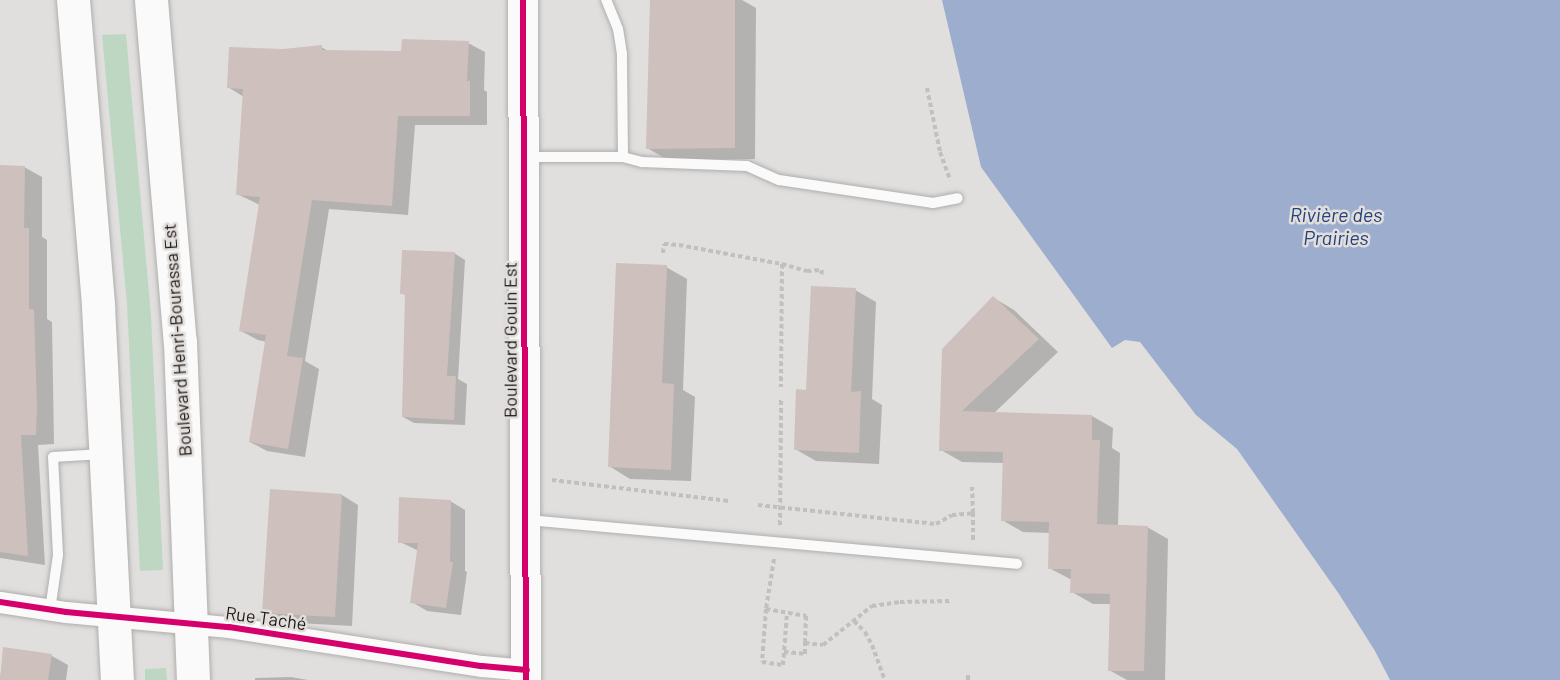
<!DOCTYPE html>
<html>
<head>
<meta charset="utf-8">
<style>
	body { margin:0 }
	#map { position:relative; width:1560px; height:680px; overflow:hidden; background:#e1dfdd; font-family:Barlow,sans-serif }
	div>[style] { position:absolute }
	.green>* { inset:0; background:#bdd7c2 }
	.water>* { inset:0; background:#9cadce }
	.shadow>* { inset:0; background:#0003 }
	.building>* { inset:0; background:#cdc0bd }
	.path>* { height:4px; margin-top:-2px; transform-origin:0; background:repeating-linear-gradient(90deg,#c1c0c0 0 4.5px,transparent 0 7.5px) }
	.roads { filter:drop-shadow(0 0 2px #b0aead) drop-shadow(0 0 2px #b0aead) }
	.lane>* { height:10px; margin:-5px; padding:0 5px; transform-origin:5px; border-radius:5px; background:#fafafa }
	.street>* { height:21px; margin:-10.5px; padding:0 10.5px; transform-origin:10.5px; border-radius:10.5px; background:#fafafa }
	.secondary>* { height:30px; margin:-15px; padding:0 15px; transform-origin:15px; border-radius:15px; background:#fafafa }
	.primary>* { height:33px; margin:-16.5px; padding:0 16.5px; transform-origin:16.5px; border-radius:16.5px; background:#fafafa }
	.cycleway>* { height:6px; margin:-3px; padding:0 3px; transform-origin:3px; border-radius:3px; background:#d6006c }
	span { translate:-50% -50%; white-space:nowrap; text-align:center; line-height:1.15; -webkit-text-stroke:5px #e2dedc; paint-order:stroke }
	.street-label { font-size:18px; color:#1b1918 }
	.water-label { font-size:20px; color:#24427d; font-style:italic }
</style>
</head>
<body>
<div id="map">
	<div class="green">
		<div style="clip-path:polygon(126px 34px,151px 316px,163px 570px,140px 571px,127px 304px,102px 35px)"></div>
		<div style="clip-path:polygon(166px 668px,167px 680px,145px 680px,145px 669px)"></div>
	</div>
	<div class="water">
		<div style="clip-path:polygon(942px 0,1560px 0,1560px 680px,1390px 680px,1375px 651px,1339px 594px,1237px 449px,1196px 415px,1140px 342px,1125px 340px,1112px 348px,981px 167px)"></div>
	</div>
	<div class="shadow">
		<div style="clip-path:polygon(652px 0,742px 0,756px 8px,755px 159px,668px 160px,647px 148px)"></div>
		<div style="clip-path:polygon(468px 43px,485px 52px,484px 90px,487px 92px,487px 125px,415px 125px,408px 215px,329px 209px,305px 361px,319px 369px,305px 457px,267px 451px,250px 442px,267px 342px,258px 340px,241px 331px,260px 205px,237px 194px,244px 97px,228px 87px,283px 51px,321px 47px,330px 52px,403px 53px)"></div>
		<div style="clip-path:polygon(0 167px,24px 167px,42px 177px,42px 237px,47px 240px,47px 319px,52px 322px,54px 444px,38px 445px,45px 565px,0 558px)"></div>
		<div style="clip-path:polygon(454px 253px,465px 260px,458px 379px,467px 384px,465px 425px,414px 423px,403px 417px,407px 296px,401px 293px)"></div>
		<div style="clip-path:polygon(666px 267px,687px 279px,683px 390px,695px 397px,691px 481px,630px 479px,609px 466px)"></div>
		<div style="clip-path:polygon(855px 290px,876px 302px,872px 399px,882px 405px,879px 464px,816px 461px,795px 449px,808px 391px)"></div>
		<div style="clip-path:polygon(994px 298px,1014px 310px,1058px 352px,993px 414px,1092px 416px,1113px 428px,1112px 448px,1120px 453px,1118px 526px,1147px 527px,1168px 539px,1165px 680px,1127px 680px,1109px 670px,1111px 604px,1093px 604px,1072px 592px,1072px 580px,1049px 568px,1050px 533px,1023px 532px,1002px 520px,1004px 463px,962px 462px,941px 450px)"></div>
		<div style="clip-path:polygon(342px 495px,358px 505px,352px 626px,280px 622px,264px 612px)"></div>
		<div style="clip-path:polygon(450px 501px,465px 510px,465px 571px,467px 572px,461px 615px,427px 611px,412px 602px,419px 551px,400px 542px)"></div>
		<div style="clip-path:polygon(4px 648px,52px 656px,68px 665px,66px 680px,0 680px)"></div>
		<div style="clip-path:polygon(291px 677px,308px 680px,255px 680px,255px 678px)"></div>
	</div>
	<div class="building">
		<div style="clip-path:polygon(650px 0,735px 0,735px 148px,646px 149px)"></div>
		<div style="clip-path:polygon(402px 39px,469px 41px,467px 81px,470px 81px,470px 116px,398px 116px,392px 206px,312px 200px,287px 356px,303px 358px,288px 449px,249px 442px,266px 335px,239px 331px,260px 197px,236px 195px,243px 89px,227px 88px,229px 47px,283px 49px,322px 45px,322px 50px,401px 51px)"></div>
		<div style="clip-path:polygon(0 165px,25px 166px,24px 228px,29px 228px,29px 309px,34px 310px,37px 407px,36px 435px,21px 435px,28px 556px,0 552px)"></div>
		<div style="clip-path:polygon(402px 250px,455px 252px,447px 376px,456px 376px,454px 420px,402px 417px,405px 294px,400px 294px)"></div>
		<div style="clip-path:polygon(616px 263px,667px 265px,662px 383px,674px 384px,671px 470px,608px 467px)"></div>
		<div style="clip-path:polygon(811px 286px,856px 288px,851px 392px,861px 391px,859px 453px,794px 450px,796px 389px,806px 390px)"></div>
		<div style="clip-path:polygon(993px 296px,1039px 339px,962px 411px,1092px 415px,1092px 440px,1100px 440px,1097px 524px,1148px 526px,1144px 671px,1108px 671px,1110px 594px,1070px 593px,1071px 569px,1048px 569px,1049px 522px,1001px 521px,1003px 452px,939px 451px,942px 349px)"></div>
		<div style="clip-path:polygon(270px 489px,342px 494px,335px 617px,262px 613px)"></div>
		<div style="clip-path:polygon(399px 497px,451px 500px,450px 562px,453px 562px,446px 608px,410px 603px,418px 543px,398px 543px)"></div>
		<div style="clip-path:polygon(3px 647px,52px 654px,48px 680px,0 680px)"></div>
	</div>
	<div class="path">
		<div style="left:927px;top:88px;width:65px;rotate:78.5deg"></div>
		<div style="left:940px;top:152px;width:30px;rotate:70deg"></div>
		<div style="left:663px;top:253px;width:9px;rotate:-84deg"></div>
		<div style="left:664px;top:244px;width:15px;rotate:4deg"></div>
		<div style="left:679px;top:245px;width:105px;rotate:10.5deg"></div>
		<div style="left:782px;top:264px;width:123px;rotate:90.5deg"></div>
		<div style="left:782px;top:264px;width:26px;rotate:16deg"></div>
		<div style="left:807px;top:271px;width:15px;rotate:-4deg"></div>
		<div style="left:822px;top:270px;width:6px;rotate:99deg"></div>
		<div style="left:552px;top:480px;width:178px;rotate:6.8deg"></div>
		<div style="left:758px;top:505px;width:179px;rotate:6.1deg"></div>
		<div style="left:936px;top:524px;width:18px;rotate:-29deg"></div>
		<div style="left:952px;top:515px;width:21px;rotate:-5deg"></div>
		<div style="left:973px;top:513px;width:26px;rotate:-92deg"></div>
		<div style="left:973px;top:513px;width:29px;rotate:90deg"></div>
		<div style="left:780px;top:525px;width:127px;rotate:-89.5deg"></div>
		<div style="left:774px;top:559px;width:51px;rotate:99.1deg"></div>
		<div style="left:766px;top:609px;width:41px;rotate:9.9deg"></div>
		<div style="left:806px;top:616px;width:27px;rotate:92deg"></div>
		<div style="left:805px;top:643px;width:18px;rotate:6deg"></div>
		<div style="left:823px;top:645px;width:63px;rotate:-38.5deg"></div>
		<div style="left:872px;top:606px;width:28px;rotate:-8deg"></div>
		<div style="left:900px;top:602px;width:51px;rotate:-1.1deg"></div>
		<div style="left:766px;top:609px;width:53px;rotate:94.3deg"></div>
		<div style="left:762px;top:662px;width:21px;rotate:8deg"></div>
		<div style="left:783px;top:665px;width:52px;rotate:-85.6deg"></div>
		<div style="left:854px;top:621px;width:16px;rotate:45deg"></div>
		<div style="left:865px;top:632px;width:15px;rotate:62deg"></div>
		<div style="left:872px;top:645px;width:37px;rotate:70deg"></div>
		<div style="left:784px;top:652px;width:21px;rotate:5deg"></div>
		<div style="left:805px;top:654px;width:11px;rotate:-90deg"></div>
		<div style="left:968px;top:680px;width:6px;rotate:-90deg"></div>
	</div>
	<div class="roads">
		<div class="lane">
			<div style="left:524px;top:157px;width:99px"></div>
			<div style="left:623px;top:157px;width:103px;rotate:-90.6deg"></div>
			<div style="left:622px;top:54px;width:25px;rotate:-99deg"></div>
			<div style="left:618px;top:29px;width:31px;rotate:-112deg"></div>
			<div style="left:623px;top:157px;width:20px;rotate:15deg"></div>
			<div style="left:642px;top:162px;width:105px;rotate:2.2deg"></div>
			<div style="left:747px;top:166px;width:35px;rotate:24deg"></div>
			<div style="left:779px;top:180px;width:156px;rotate:8.5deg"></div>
			<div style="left:933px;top:203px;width:25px;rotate:-11deg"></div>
			<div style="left:527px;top:520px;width:492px;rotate:5.1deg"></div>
			<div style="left:50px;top:610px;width:56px;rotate:-81.7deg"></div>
			<div style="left:58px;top:555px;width:98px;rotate:-92.9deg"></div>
			<div style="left:53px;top:457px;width:50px;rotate:-3.4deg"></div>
		</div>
		<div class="street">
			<div style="left:0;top:602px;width:67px;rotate:8.6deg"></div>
			<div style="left:66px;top:612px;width:164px;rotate:5.3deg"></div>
			<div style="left:229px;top:627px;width:256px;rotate:8.8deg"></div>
			<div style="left:482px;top:666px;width:45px;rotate:5.1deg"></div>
		</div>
		<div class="secondary">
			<div style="left:523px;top:0;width:680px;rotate:89.75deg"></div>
		</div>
		<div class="primary">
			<div style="left:73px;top:0;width:307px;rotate:85.3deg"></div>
			<div style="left:98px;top:306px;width:374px;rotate:87.1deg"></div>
			<div style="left:151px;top:0;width:343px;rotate:85.2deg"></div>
			<div style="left:180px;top:342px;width:338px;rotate:87.8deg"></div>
		</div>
	</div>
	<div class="cycleway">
		<div style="left:523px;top:0;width:680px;rotate:89.75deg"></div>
		<div style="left:0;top:602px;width:67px;rotate:8.6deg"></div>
		<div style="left:66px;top:612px;width:164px;rotate:5.3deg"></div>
		<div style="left:229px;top:627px;width:256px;rotate:8.8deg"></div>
		<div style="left:482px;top:666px;width:45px;rotate:5.1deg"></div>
	</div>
	<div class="street-label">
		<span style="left:177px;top:340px;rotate:-94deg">Boulevard Henri-Bourassa Est</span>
		<span style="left:510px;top:340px;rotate:-90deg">Boulevard Gouin Est</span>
		<span style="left:266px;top:618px;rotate:8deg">Rue Taché</span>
	</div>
	<div class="water-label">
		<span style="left:1336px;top:226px">Rivière des<br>Prairies</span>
	</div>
</div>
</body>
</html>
